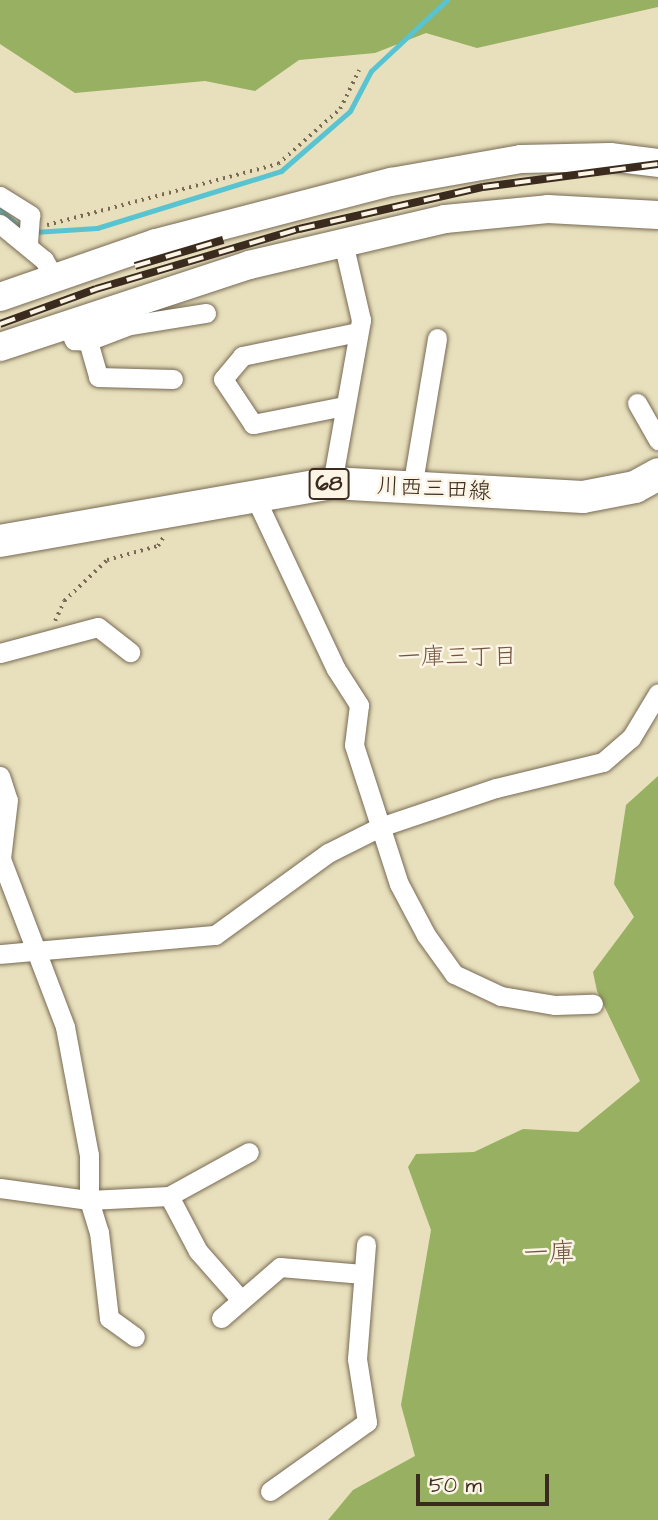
<!DOCTYPE html>
<html>
<head>
<meta charset="utf-8">
<style>
	body { margin:0 }
	#map { position:relative; width:658px; height:1520px; overflow:hidden; background:#e8e0bc; font-family:"Architects Daughter","Klee One",sans-serif }
	div>[style] { position:absolute }
	.forest>* { inset:0; background:#97b061 }
	.stream>* { height:5px; margin:-2.5px; padding:0 2.5px; transform-origin:2.5px; border-radius:2.5px; background:#58c4d1 }
	.path>* { height:3.5px; margin-top:-1.75px; transform-origin:0; background:repeating-linear-gradient(90deg,#786a55 0 2px,transparent 0 7px) }
	.roads { filter:drop-shadow(0 0 2px #786a55) drop-shadow(0 0 2px #786a55) }
	.street>* { height:19px; margin:-9.5px; padding:0 9.5px; transform-origin:9.5px; border-radius:9.5px; background:#fff }
	.secondary>* { height:28px; margin:-14px; padding:0 14px; transform-origin:14px; border-radius:14px; background:#fff }
	.primary>* { height:32px; margin:-16px; padding:0 16px; transform-origin:16px; border-radius:16px; background:#fff }
	.rail>* { height:8px; margin-top:-4px; transform-origin:0; background:repeating-linear-gradient(90deg,#fcf5e5 0 16px,#3b2a1e 0 32px); box-sizing:border-box; border-block:2px solid #3b2a1e }
	span { translate:-50% -50%; white-space:nowrap; text-align:center; line-height:1.15; -webkit-text-stroke:5px #fcf5e5; paint-order:stroke }
	.shield-label span { padding:2px 5px; background:#fcf5e5; border:2px solid; border-radius:5px; -webkit-text-stroke-width:0 }
	.shield-label { font-size:21px; color:#3b2a1e; font-weight:700 }
	.street-label { font-size:23px; color:#3b2a1e }
	.neighbourhood-label { font-size:24px; color:#755542 }
	.quarter-label { font-size:26px; color:#755542 }
	.scale { position:absolute; left:416px; top:1474px; width:133px; height:32px; box-sizing:border-box; border:4px solid #3b2a1e; border-top:0; padding-left:9px; font-size:21px; line-height:24px; white-space:nowrap; color:#3b2a1e; -webkit-text-stroke:5px #fcf5e5; paint-order:stroke }
</style>
</head>
<body>
<div id="map">
	<div class="forest">
		<div style="clip-path:polygon(0 0,658px 0,658px 7px,477px 48px,426px 33px,375px 53px,299px 60px,255px 91px,205px 81px,75px 93px,0 44px)"></div>
		<div style="clip-path:polygon(658px 776px,658px 1520px,328px 1520px,353px 1490px,415px 1456px,401px 1405px,431px 1230px,408px 1167px,416px 1154px,474px 1152px,523px 1129px,578px 1132px,640px 1081px,597px 991px,593px 972px,634px 917px,614px 884px,626px 805px)"></div>
	</div>
	<div class="stream">
		<div style="left:0;top:210px;width:32px;rotate:41deg"></div>
		<div style="left:34px;top:232px;width:63px;rotate:-3.6deg"></div>
		<div style="left:97px;top:228px;width:193px;rotate:-17.2deg"></div>
		<div style="left:281px;top:171px;width:91px;rotate:-41deg"></div>
		<div style="left:350px;top:111px;width:45px;rotate:-62.3deg"></div>
		<div style="left:371px;top:71px;width:104px;rotate:-43.1deg"></div>
	</div>
	<div class="path">
		<div style="left:47px;top:225px;width:239px;rotate:-14.8deg"></div>
		<div style="left:278px;top:164px;width:83px;rotate:-41.6deg"></div>
		<div style="left:340px;top:109px;width:43px;rotate:-64deg"></div>
		<div style="left:55px;top:621px;width:22px;rotate:-66deg"></div>
		<div style="left:64px;top:601px;width:59px;rotate:-43.6deg"></div>
		<div style="left:107px;top:560px;width:53px;rotate:-15.4deg"></div>
		<div style="left:158px;top:546px;width:12px;rotate:-59deg"></div>
	</div>
	<div class="roads">
		<div class="street">
			<div style="left:0;top:196px;width:36px;rotate:32deg"></div>
			<div style="left:30px;top:215px;width:29px;rotate:94deg"></div>
			<div style="left:0;top:224px;width:57px;rotate:39.3deg"></div>
			<div style="left:44px;top:260px;width:20px;rotate:60deg"></div>
			<div style="left:66px;top:323px;width:19px;rotate:65deg"></div>
			<div style="left:74px;top:340px;width:14px;rotate:4deg"></div>
			<div style="left:88px;top:341px;width:45px;rotate:-20.9deg"></div>
			<div style="left:130px;top:325px;width:77px;rotate:-9deg"></div>
			<div style="left:88px;top:341px;width:37px;rotate:74deg"></div>
			<div style="left:98px;top:377px;width:75px;rotate:1.5deg"></div>
			<div style="left:637px;top:403px;width:43px;rotate:60.4deg"></div>
			<div style="left:344px;top:406px;width:93px;rotate:168.8deg"></div>
			<div style="left:253px;top:424px;width:54px;rotate:-123.7deg"></div>
			<div style="left:223px;top:379px;width:30px;rotate:-50deg"></div>
			<div style="left:242px;top:356px;width:118px;rotate:-11.7deg"></div>
			<div style="left:332px;top:483px;width:166px;rotate:-79.9deg"></div>
			<div style="left:361px;top:320px;width:80px;rotate:-103deg"></div>
			<div style="left:412px;top:488px;width:152px;rotate:-80.5deg"></div>
			<div style="left:254px;top:495px;width:192px;rotate:64.8deg"></div>
			<div style="left:336px;top:669px;width:43px;rotate:57.4deg"></div>
			<div style="left:359px;top:705px;width:40px;rotate:97.1deg"></div>
			<div style="left:354px;top:745px;width:146px;rotate:72.1deg"></div>
			<div style="left:399px;top:884px;width:58px;rotate:62.1deg"></div>
			<div style="left:426px;top:935px;width:48px;rotate:54.3deg"></div>
			<div style="left:454px;top:974px;width:52px;rotate:25.1deg"></div>
			<div style="left:501px;top:996px;width:55px;rotate:9.5deg"></div>
			<div style="left:555px;top:1005px;width:38px;rotate:-2deg"></div>
			<div style="left:0;top:653px;width:101px;rotate:-14.9deg"></div>
			<div style="left:98px;top:627px;width:41px;rotate:38deg"></div>
			<div style="left:0;top:776px;width:25px;rotate:72deg"></div>
			<div style="left:8px;top:800px;width:59px;rotate:96.8deg"></div>
			<div style="left:1px;top:859px;width:180px;rotate:69.1deg"></div>
			<div style="left:65px;top:1027px;width:130px;rotate:79.4deg"></div>
			<div style="left:89px;top:1155px;width:45px;rotate:90deg"></div>
			<div style="left:89px;top:1200px;width:34px;rotate:73deg"></div>
			<div style="left:99px;top:1232px;width:87px;rotate:83.4deg"></div>
			<div style="left:109px;top:1318px;width:32px;rotate:36deg"></div>
			<div style="left:0;top:954px;width:216px;rotate:-5.1deg"></div>
			<div style="left:215px;top:935px;width:140px;rotate:-36deg"></div>
			<div style="left:328px;top:853px;width:58px;rotate:-26.6deg"></div>
			<div style="left:380px;top:827px;width:122px;rotate:-18.6deg"></div>
			<div style="left:496px;top:788px;width:110px;rotate:-13.7deg"></div>
			<div style="left:603px;top:762px;width:37px;rotate:-41deg"></div>
			<div style="left:631px;top:738px;width:52px;rotate:-59deg"></div>
			<div style="left:0;top:1188px;width:90px;rotate:7.7deg"></div>
			<div style="left:89px;top:1200px;width:80px;rotate:-2.9deg"></div>
			<div style="left:169px;top:1196px;width:91px;rotate:-28.8deg"></div>
			<div style="left:169px;top:1196px;width:62px;rotate:62.2deg"></div>
			<div style="left:198px;top:1251px;width:65px;rotate:48.7deg"></div>
			<div style="left:221px;top:1318px;width:78px;rotate:-40.8deg"></div>
			<div style="left:280px;top:1267px;width:83px;rotate:4.8deg"></div>
			<div style="left:270px;top:1491px;width:119px;rotate:-35.4deg"></div>
			<div style="left:367px;top:1422px;width:64px;rotate:-99deg"></div>
			<div style="left:357px;top:1359px;width:115px;rotate:-85.5deg"></div>
		</div>
		<div class="secondary">
			<div style="left:0;top:297px;width:165px;rotate:-19.1deg"></div>
			<div style="left:156px;top:243px;width:243px;rotate:-14.6deg"></div>
			<div style="left:391px;top:182px;width:132px;rotate:-10deg"></div>
			<div style="left:521px;top:159px;width:89px;rotate:-1.3deg"></div>
			<div style="left:610px;top:157px;width:48px;rotate:7.1deg"></div>
			<div style="left:0;top:347px;width:262px;rotate:-18.2deg"></div>
			<div style="left:249px;top:265px;width:201px;rotate:-13.2deg"></div>
			<div style="left:445px;top:219px;width:103px;rotate:-5.5deg"></div>
			<div style="left:548px;top:209px;width:110px;rotate:3.1deg"></div>
		</div>
		<div class="primary">
			<div style="left:0;top:541px;width:337px;rotate:-9.9deg"></div>
			<div style="left:332px;top:483px;width:251px;rotate:3.2deg"></div>
			<div style="left:583px;top:497px;width:53px;rotate:-10.9deg"></div>
			<div style="left:635px;top:487px;width:26px;rotate:-29deg"></div>
		</div>
	</div>
	<div class="rail">
		<div style="left:135px;top:266px;width:92px;rotate:-16.5deg"></div>
		<div style="left:0;top:324px;width:102px;rotate:-20deg"></div>
		<div style="left:96px;top:289px;width:212px;rotate:-16.5deg"></div>
		<div style="left:299px;top:229px;width:189px;rotate:-12.9deg"></div>
		<div style="left:483px;top:187px;width:177px;rotate:-7.5deg"></div>
	</div>
	<div class="shield-label">
		<span style="left:329px;top:484px">68</span>
	</div>
	<div class="street-label">
		<span style="left:434px;top:489px;rotate:3deg">川西三田線</span>
	</div>
	<div class="neighbourhood-label">
		<span style="left:457px;top:658px">一庫三丁目</span>
	</div>
	<div class="quarter-label">
		<span style="left:549px;top:1254px">一庫</span>
	</div>
	<div class="scale">50 m</div>
</div>
</body>
</html>
